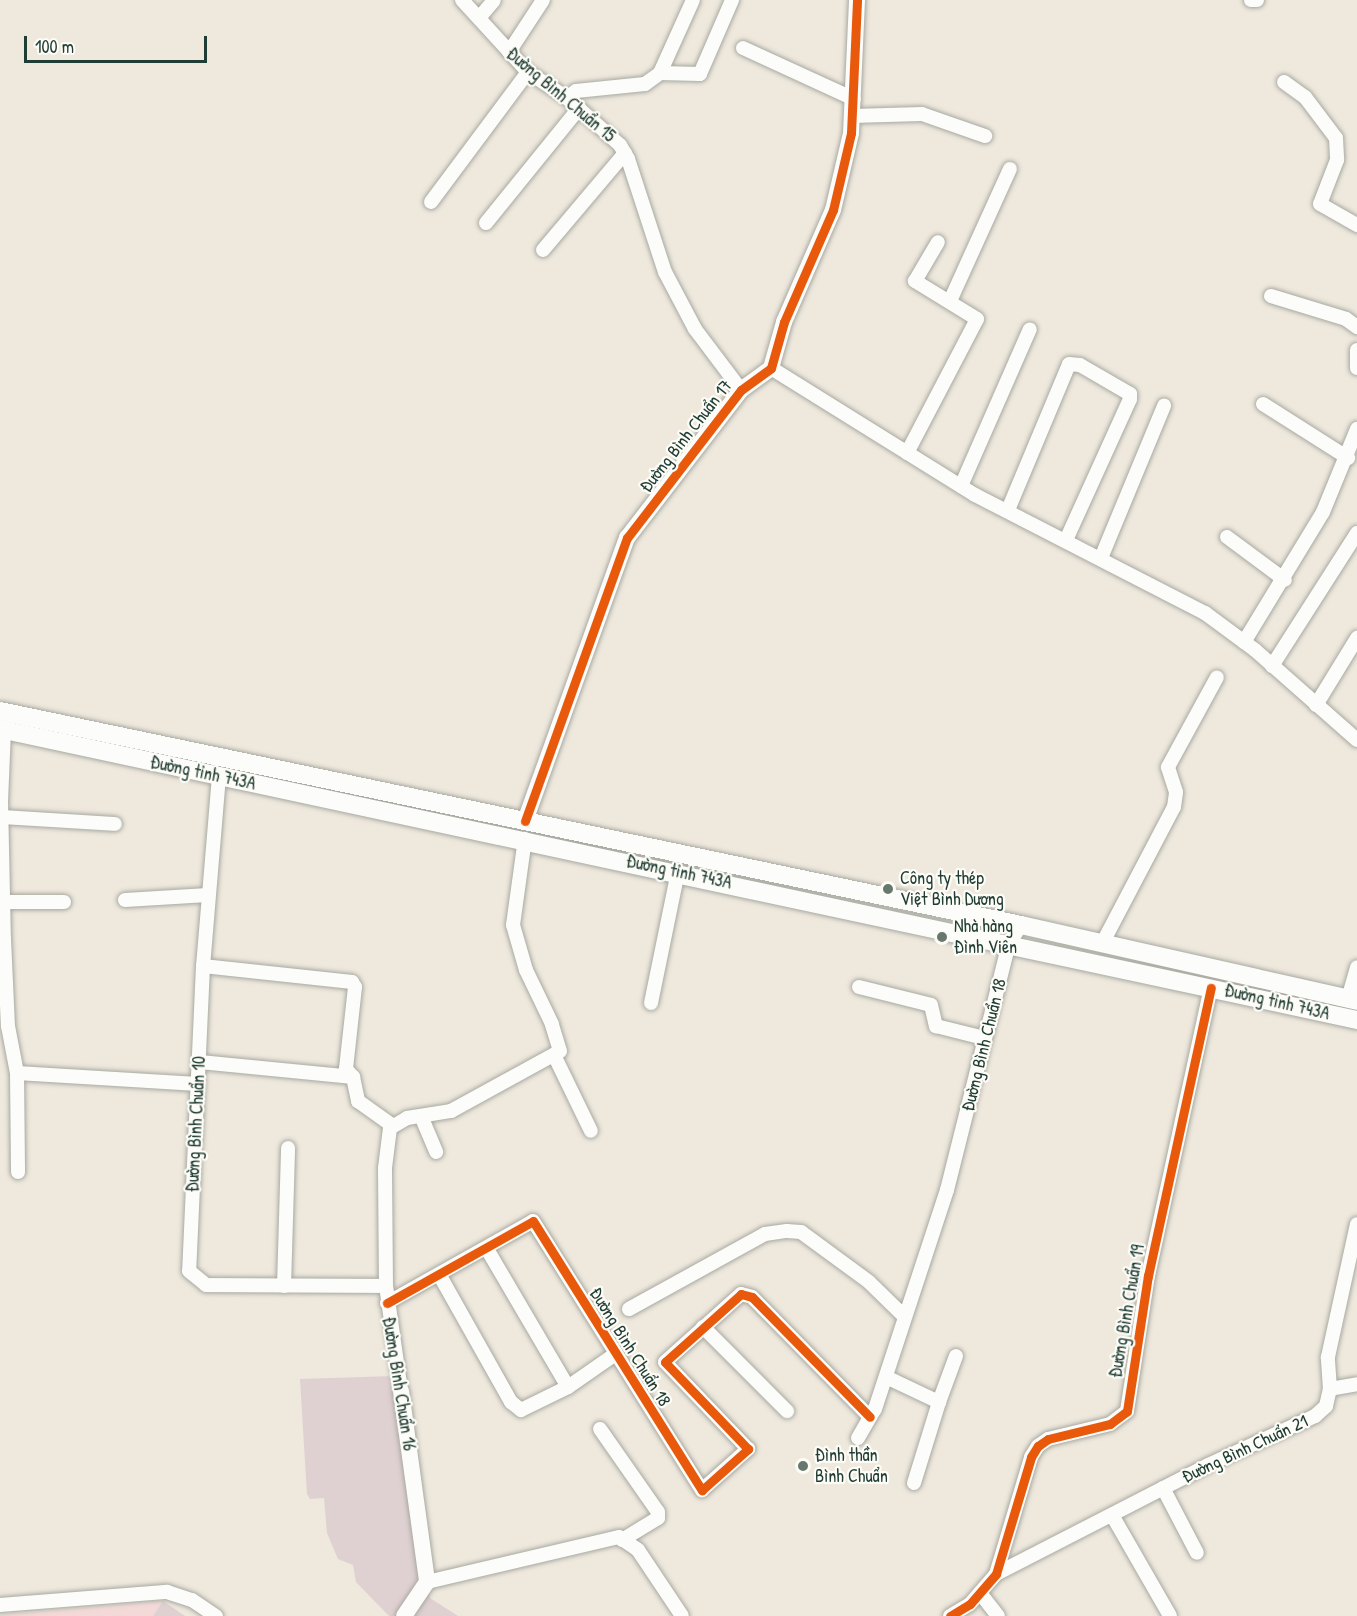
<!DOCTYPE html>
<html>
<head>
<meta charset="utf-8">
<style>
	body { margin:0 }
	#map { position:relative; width:1357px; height:1616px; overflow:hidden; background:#eee8dd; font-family:"Patrick Hand",sans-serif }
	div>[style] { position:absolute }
	.built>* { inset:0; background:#f3dad8 }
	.industrial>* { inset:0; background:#dfd0d1 }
	.roads { filter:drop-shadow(0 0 2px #a8a9a1) drop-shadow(0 0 2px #a8a9a1) }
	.minor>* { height:14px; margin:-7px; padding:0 7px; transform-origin:7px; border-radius:7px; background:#fcfcfa }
	.tertiary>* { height:16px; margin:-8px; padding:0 8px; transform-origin:8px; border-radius:8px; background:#fcfcfa }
	.secondary>* { height:18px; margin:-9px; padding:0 9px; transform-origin:9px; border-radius:9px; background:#fcfcfa }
	.cycleway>* { height:9px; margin:-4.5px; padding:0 4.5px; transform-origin:4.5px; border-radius:4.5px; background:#e8590c }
	.dots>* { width:16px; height:16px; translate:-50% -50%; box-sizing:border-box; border:3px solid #fdfcf7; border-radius:50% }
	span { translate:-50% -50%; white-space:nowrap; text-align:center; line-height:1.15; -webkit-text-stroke:4.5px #fdfcf7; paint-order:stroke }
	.street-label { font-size:18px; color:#1f3d34 }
	.poi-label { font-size:18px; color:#1f3d34 }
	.left { translate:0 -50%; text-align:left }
	.scale { position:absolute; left:24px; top:36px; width:183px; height:27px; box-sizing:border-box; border:3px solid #1f3d34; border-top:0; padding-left:8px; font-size:18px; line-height:21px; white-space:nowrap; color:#1f3d34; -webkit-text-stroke:4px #fdfcf7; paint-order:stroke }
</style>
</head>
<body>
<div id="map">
	<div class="built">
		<div style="clip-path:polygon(163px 1601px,153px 1616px,0 1616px,0 1615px)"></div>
	</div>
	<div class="industrial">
		<div style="clip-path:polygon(394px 1376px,430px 1598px,458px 1616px,389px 1616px,356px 1582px,353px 1565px,338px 1559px,327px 1533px,324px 1498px,310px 1499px,307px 1494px,300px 1379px)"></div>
		<div style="clip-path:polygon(163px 1601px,185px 1616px,153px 1616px)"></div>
	</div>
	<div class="roads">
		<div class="minor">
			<div style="left:462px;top:0;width:98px;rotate:47.5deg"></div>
			<div style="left:528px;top:72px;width:47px;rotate:33.7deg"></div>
			<div style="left:567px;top:98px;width:71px;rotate:41.6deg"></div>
			<div style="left:620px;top:145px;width:16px;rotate:60deg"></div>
			<div style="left:628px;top:159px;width:119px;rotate:71.9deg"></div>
			<div style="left:665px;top:272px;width:64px;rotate:62.2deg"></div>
			<div style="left:695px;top:329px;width:76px;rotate:53deg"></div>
			<div style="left:1251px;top:0;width:6px"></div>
			<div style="left:479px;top:18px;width:23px;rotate:-50deg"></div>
			<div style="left:743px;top:48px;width:122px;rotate:24.7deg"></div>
			<div style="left:509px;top:52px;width:62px;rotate:-56.8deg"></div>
			<div style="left:660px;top:73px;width:40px;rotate:1.4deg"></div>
			<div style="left:700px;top:74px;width:81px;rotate:-66.6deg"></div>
			<div style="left:1284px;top:82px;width:26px;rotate:36deg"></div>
			<div style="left:1305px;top:97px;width:51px;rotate:52.9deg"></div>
			<div style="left:1336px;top:138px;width:22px;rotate:87deg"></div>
			<div style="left:1337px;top:160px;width:47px;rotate:111.1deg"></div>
			<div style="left:1320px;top:204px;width:43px;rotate:29.6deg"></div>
			<div style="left:567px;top:98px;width:11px;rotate:-38deg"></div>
			<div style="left:576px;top:91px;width:69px;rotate:-5.8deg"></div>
			<div style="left:645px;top:84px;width:19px;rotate:-36deg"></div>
			<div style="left:660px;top:73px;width:80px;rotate:-65.7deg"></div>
			<div style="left:852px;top:116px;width:70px;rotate:-1.6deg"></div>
			<div style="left:922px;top:114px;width:67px;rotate:19.2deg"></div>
			<div style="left:431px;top:202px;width:162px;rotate:-53.3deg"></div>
			<div style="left:486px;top:223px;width:148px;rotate:-51deg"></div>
			<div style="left:543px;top:250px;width:127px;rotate:-49.8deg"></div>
			<div style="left:1271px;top:296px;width:78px;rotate:17deg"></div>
			<div style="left:1346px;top:319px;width:14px;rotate:36deg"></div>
			<div style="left:950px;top:301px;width:145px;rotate:-65.6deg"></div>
			<div style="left:1357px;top:350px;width:18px;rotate:90deg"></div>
			<div style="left:771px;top:368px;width:240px;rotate:31.9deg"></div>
			<div style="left:975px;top:495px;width:259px;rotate:27.2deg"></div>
			<div style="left:1205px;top:613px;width:62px;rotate:36.5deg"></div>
			<div style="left:1255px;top:650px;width:136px;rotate:41.4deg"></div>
			<div style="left:1263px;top:404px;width:101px;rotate:32.4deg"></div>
			<div style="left:907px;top:453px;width:151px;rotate:-62.4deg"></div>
			<div style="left:977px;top:319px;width:73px;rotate:-148.5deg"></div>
			<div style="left:915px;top:281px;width:45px;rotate:-59.5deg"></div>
			<div style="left:961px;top:486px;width:171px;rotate:-66.3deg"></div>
			<div style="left:1008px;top:510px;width:158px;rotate:-67.3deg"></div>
			<div style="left:1069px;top:364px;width:11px;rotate:5deg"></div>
			<div style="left:1080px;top:365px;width:58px;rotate:30.1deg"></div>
			<div style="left:1130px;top:394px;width:5px;rotate:90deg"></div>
			<div style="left:1130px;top:399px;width:155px;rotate:114.4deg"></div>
			<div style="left:1227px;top:537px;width:72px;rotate:36.6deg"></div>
			<div style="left:1101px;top:558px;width:165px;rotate:-67.5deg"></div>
			<div style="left:1244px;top:642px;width:152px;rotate:-58.7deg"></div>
			<div style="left:1323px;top:512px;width:90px;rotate:-67.7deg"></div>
			<div style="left:1272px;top:666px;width:158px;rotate:-57.4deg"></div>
			<div style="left:1316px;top:705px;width:79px;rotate:-58.5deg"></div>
			<div style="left:4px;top:730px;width:71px;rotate:92.4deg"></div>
			<div style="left:1px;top:801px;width:138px;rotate:88.8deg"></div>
			<div style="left:4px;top:939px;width:87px;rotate:87.4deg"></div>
			<div style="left:8px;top:1026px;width:48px;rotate:79.2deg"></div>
			<div style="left:17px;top:1073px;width:99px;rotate:89.4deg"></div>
			<div style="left:219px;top:776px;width:191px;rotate:94.8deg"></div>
			<div style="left:203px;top:966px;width:305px;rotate:92.6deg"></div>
			<div style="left:189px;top:1271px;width:22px;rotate:39deg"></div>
			<div style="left:206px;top:1285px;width:180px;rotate:0.3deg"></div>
			<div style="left:1px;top:817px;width:114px;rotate:3.5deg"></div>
			<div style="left:125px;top:900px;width:83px;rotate:-3.4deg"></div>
			<div style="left:3px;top:902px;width:61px"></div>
			<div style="left:1102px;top:944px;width:155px;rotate:-62.3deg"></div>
			<div style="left:1174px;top:807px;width:15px;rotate:-82deg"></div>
			<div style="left:1176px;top:792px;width:26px;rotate:-108deg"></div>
			<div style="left:1168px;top:767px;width:102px;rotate:-61.4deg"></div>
			<div style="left:203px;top:966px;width:150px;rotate:6.1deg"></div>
			<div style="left:352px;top:982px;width:6px;rotate:59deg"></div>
			<div style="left:355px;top:987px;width:82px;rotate:96.3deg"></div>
			<div style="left:346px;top:1069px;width:11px;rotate:49deg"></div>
			<div style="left:353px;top:1077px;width:25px;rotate:78deg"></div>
			<div style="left:358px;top:1101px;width:43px;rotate:35.5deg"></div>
			<div style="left:859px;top:987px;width:74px;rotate:14deg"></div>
			<div style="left:931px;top:1005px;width:22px;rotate:77deg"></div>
			<div style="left:936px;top:1026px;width:49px;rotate:14deg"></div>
			<div style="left:1348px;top:999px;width:33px;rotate:-74deg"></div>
			<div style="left:651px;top:1003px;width:134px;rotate:-78.4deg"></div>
			<div style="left:555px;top:1057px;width:82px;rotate:64.1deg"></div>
			<div style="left:200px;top:1062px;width:154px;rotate:5.6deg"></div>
			<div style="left:17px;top:1073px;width:181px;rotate:3.5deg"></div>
			<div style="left:421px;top:1116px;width:39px;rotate:67deg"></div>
			<div style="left:487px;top:1249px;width:160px;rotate:59.6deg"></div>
			<div style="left:440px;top:1276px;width:145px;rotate:60.6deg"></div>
			<div style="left:511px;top:1402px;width:13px;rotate:39deg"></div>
			<div style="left:521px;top:1410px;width:52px;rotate:-26.1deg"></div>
			<div style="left:568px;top:1387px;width:56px;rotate:-34.8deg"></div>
			<div style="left:284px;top:1286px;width:138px;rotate:-88.3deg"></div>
			<div style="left:387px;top:1303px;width:167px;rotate:-29.3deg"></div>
			<div style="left:533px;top:1221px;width:318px;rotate:57.9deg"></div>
			<div style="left:702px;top:1490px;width:62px;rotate:-41.7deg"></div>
			<div style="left:748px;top:1449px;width:120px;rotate:-133.7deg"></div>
			<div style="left:665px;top:1362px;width:102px;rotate:-41.8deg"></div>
			<div style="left:741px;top:1294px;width:11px;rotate:15deg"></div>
			<div style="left:752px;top:1297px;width:168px;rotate:45.5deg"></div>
			<div style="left:629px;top:1309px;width:155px;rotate:-28.9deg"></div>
			<div style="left:765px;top:1234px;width:22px;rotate:-8deg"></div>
			<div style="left:787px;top:1231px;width:14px;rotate:4deg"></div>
			<div style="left:801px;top:1232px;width:84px;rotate:36.3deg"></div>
			<div style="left:869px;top:1282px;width:49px;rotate:44.2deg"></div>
			<div style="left:703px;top:1327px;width:119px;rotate:45deg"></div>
			<div style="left:886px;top:1377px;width:59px;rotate:25.3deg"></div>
			<div style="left:939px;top:1402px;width:49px;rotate:-69.7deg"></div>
			<div style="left:1330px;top:1389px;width:27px;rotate:-10deg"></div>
			<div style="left:401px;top:1391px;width:106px;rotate:-98.1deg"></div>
			<div style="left:386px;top:1286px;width:118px;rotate:-90.5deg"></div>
			<div style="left:385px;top:1168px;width:40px;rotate:-82.9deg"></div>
			<div style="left:390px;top:1128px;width:20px;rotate:-30deg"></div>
			<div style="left:407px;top:1118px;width:45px;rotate:-9deg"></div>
			<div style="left:451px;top:1111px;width:124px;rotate:-28.8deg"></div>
			<div style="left:560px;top:1051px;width:28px;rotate:-107deg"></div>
			<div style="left:552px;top:1024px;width:60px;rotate:-115.7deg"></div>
			<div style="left:526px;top:970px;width:47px;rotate:-106.1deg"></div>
			<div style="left:513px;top:925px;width:87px;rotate:-82.1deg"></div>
			<div style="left:600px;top:1429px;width:101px;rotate:55.1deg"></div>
			<div style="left:658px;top:1512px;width:6px;rotate:90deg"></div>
			<div style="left:658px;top:1518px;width:42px;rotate:148.6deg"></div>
			<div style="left:858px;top:1438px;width:34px;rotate:-60deg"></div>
			<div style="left:875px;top:1409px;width:231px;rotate:-71.8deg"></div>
			<div style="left:947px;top:1190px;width:254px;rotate:-75.9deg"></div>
			<div style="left:1009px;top:944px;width:22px;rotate:-58deg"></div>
			<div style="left:914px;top:1483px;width:85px;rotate:-72.8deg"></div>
			<div style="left:1163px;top:1488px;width:73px;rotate:62.4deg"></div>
			<div style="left:1112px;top:1515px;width:116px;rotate:60.1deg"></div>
			<div style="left:996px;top:1574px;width:238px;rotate:-27.2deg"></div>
			<div style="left:1208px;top:1465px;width:118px;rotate:-24.6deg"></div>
			<div style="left:1315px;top:1416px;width:15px;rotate:-42deg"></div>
			<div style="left:1326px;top:1406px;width:17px;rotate:-77deg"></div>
			<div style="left:1330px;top:1389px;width:32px;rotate:-94deg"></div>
			<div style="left:1328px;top:1357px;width:136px;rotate:-77.7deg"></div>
			<div style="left:427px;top:1582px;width:197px;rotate:-13.2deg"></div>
			<div style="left:619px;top:1537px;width:23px;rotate:34deg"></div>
			<div style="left:638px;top:1550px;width:79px;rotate:56.3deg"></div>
			<div style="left:980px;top:1593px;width:29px;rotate:52deg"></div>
			<div style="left:0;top:1605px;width:168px;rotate:-4.5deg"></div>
			<div style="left:167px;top:1592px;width:26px;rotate:18deg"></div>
			<div style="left:192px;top:1600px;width:29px;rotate:34deg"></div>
			<div style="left:950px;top:1616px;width:23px;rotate:-31deg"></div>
			<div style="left:970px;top:1604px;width:40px;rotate:-49deg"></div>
			<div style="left:996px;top:1574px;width:122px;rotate:-73.3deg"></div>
			<div style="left:1031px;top:1457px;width:13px;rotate:-58deg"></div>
			<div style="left:1038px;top:1446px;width:12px;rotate:-35deg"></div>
			<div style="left:1048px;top:1439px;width:64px;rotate:-13.6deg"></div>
			<div style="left:1110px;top:1424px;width:21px;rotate:-37deg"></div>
			<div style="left:1127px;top:1411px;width:137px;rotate:-81.2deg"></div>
			<div style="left:1148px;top:1276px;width:295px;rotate:-77.7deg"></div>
		</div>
		<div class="tertiary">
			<div style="left:525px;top:821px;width:301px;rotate:-70.2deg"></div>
			<div style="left:627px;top:538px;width:187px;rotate:-52.4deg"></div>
			<div style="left:741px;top:390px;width:37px;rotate:-36deg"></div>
			<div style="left:771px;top:368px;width:48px;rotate:-74.2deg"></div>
			<div style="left:784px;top:322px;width:122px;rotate:-66.4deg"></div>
			<div style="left:833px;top:210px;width:79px;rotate:-76.8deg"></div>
			<div style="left:851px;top:133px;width:133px;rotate:-87.4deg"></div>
			<div style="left:401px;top:1391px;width:193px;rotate:82.2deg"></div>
			<div style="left:427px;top:1582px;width:41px;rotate:124.1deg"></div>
		</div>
		<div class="secondary">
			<div style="left:0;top:711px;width:1043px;rotate:11.84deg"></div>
			<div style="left:1021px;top:925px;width:344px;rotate:12.7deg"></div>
			<div style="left:0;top:729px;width:1388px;rotate:12.1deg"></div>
		</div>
	</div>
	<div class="cycleway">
		<div style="left:525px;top:821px;width:301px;rotate:-70.2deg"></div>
		<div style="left:627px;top:538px;width:187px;rotate:-52.4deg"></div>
		<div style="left:741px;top:390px;width:37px;rotate:-36deg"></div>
		<div style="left:771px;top:368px;width:48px;rotate:-74.2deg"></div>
		<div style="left:784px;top:322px;width:122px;rotate:-66.4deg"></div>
		<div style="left:833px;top:210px;width:79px;rotate:-76.8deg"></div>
		<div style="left:851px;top:133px;width:133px;rotate:-87.4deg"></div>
		<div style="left:387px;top:1303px;width:167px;rotate:-29.3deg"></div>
		<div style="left:533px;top:1221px;width:318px;rotate:57.9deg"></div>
		<div style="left:702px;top:1490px;width:62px;rotate:-41.7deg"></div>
		<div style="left:748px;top:1449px;width:120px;rotate:-133.7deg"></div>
		<div style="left:665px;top:1362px;width:102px;rotate:-41.8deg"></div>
		<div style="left:741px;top:1294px;width:11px;rotate:15deg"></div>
		<div style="left:752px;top:1297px;width:168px;rotate:45.5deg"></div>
		<div style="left:950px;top:1616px;width:23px;rotate:-31deg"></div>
		<div style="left:970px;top:1604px;width:40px;rotate:-49deg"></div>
		<div style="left:996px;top:1574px;width:122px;rotate:-73.3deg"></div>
		<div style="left:1031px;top:1457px;width:13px;rotate:-58deg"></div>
		<div style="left:1038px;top:1446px;width:12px;rotate:-35deg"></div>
		<div style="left:1048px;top:1439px;width:64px;rotate:-13.6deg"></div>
		<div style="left:1110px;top:1424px;width:21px;rotate:-37deg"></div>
		<div style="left:1127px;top:1411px;width:137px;rotate:-81.2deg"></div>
		<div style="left:1148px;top:1276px;width:295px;rotate:-77.7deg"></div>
	</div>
	<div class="dots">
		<div style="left:888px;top:889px;background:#67796f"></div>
		<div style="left:942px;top:937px;background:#67796f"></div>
		<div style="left:803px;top:1466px;background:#67796f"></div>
	</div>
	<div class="street-label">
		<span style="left:561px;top:95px;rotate:40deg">Đường Bình Chuẩn 15</span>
		<span style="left:686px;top:436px;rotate:-52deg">Đường Bình Chuẩn 17</span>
		<span style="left:203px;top:773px;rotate:12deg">Đường tỉnh 743A</span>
		<span style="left:679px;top:872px;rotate:12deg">Đường tỉnh 743A</span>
		<span style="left:1277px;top:1002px;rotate:13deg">Đường tỉnh 743A</span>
		<span style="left:984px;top:1045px;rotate:-76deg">Đường Bình Chuẩn 18</span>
		<span style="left:196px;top:1124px;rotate:-87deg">Đường Bình Chuẩn 10</span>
		<span style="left:1127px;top:1311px;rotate:-80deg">Đường Bình Chuẩn 19</span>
		<span style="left:630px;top:1347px;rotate:58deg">Đường Bình Chuẩn 18</span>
		<span style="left:399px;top:1384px;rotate:81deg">Đường Bình Chuẩn 16</span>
		<span style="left:1245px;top:1449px;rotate:-25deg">Đường Bình Chuẩn 21</span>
	</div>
	<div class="poi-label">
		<span class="left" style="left:900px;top:889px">Công ty thép<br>Việt Bình Dương</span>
		<span class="left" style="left:954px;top:937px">Nhà hàng<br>Đình Viên</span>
		<span class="left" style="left:815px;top:1466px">Đình thần<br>Bình Chuẩn</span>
	</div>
	<div class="scale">100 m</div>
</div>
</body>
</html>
